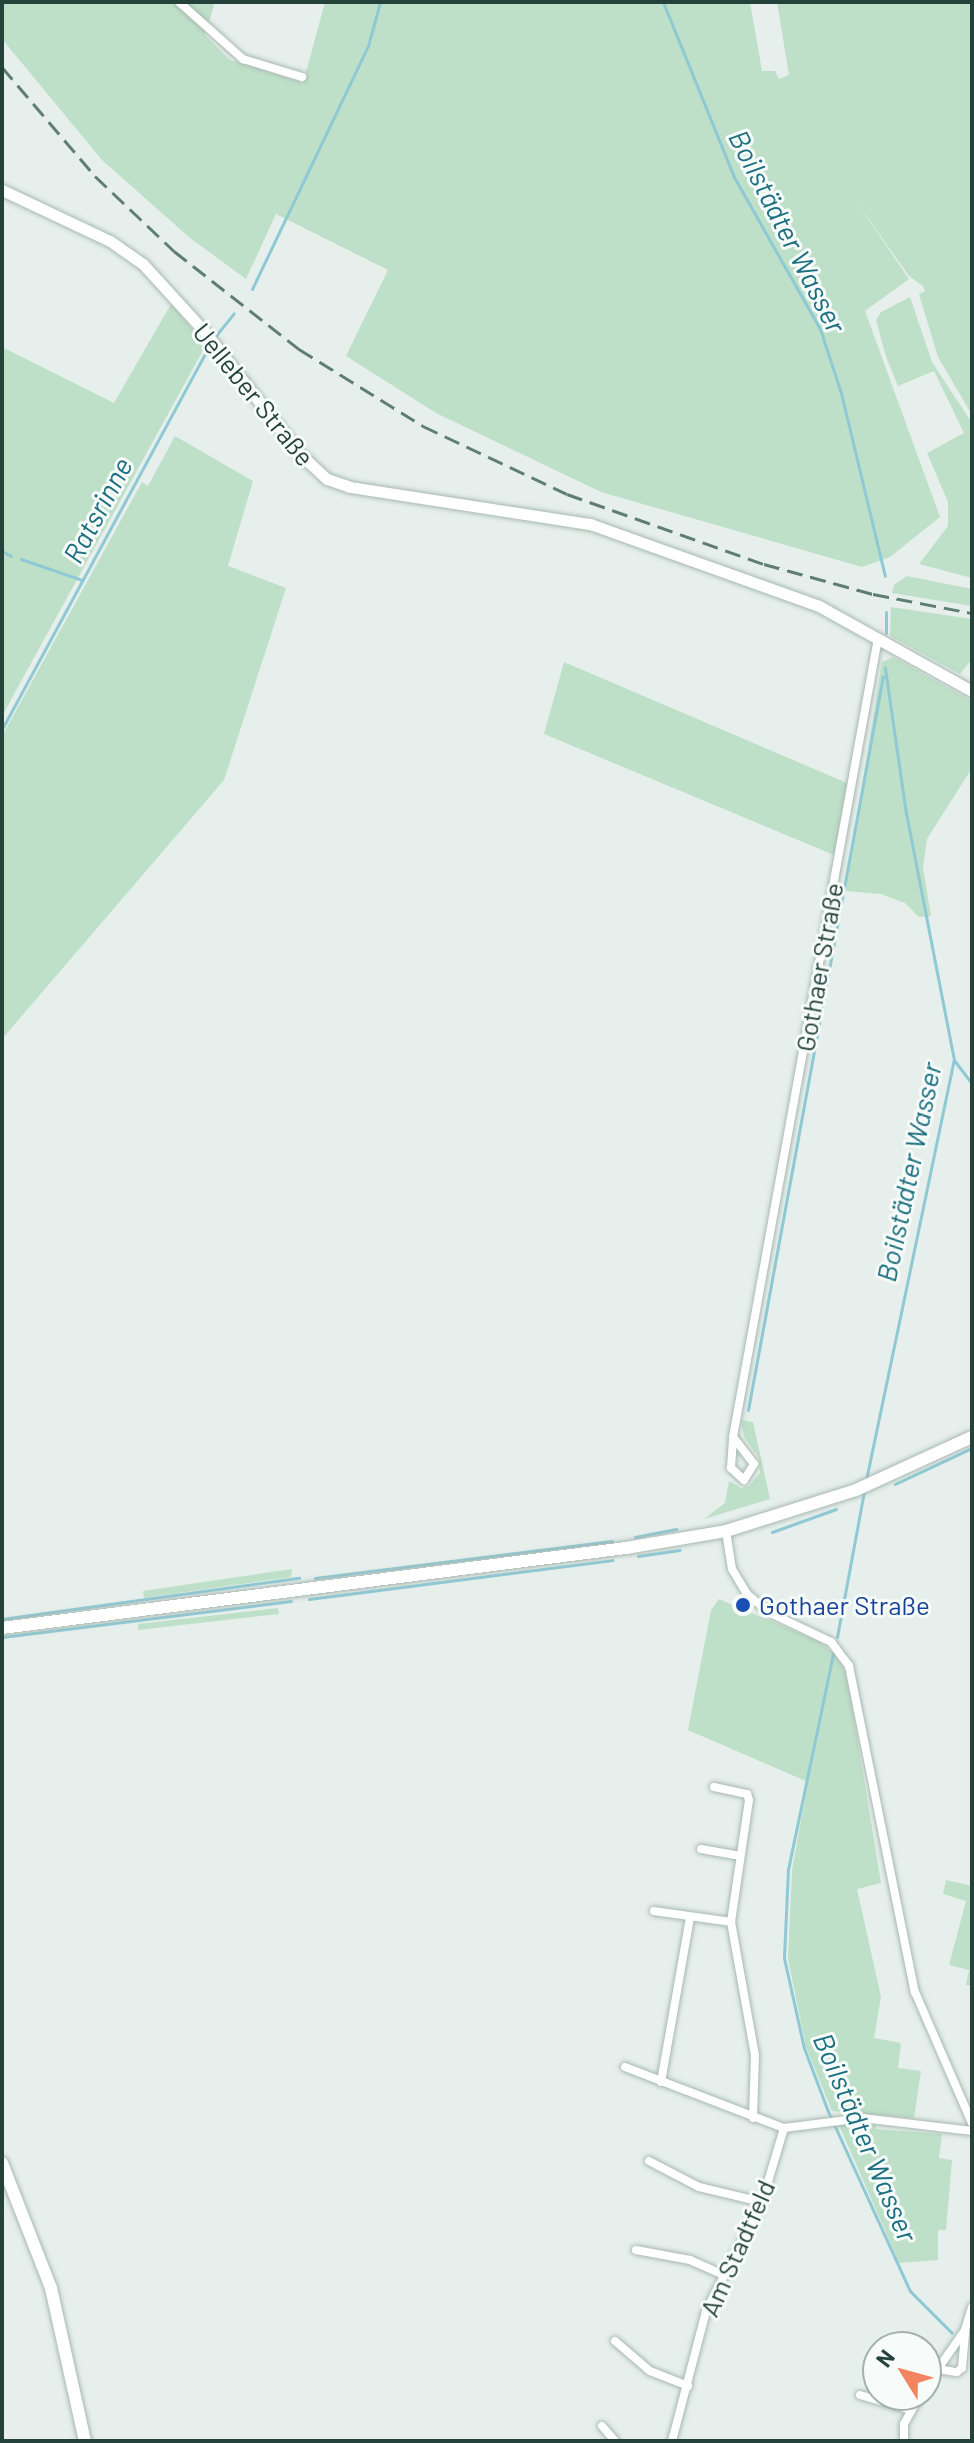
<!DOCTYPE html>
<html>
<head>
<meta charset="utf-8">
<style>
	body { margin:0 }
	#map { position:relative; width:974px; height:2443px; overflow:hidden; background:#e6efeb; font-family:Barlow,sans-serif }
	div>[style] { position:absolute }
	.green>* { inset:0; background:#bfe0c8 }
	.stream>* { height:3px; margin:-1.5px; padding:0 1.5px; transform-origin:1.5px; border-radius:1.5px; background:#8ec9d4 }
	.roads { filter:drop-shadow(0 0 2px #a8b8b2) drop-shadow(0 0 2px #a8b8b2) }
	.minor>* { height:8px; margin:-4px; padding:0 4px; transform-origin:4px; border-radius:4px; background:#fff }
	.tertiary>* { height:11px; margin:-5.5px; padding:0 5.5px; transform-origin:5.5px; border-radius:5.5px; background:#fff }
	.secondary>* { height:12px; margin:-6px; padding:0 6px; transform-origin:6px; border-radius:6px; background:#fff }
	.rail>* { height:3px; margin-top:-1.5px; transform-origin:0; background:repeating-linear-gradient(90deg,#5f7d75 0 16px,transparent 0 24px) }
	.dots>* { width:22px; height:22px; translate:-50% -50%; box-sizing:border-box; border:4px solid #f7fbf9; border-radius:50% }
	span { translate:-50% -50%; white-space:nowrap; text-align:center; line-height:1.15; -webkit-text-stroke:6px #f7fbf9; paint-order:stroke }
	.street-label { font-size:26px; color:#24423a }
	.transit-label { font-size:26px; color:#164399 }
	.left { translate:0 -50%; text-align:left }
	.water-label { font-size:28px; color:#1c6f80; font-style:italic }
	.frame { position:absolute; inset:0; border:4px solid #24423a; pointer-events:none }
	.north { position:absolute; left:862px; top:2331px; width:80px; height:80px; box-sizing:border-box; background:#f7fbf9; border:2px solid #a3b1ad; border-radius:50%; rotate:307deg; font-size:22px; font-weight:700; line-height:32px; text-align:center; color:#24423a }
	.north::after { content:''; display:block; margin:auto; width:28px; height:36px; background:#f4845f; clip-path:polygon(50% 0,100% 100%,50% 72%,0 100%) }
</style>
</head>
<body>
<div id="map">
	<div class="green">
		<div style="clip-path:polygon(2px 2px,215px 2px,205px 35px,230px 60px,303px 83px,325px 2px,750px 2px,762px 71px,775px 71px,779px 79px,789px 75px,777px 2px,972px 2px,972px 415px,938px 357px,919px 294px,925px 291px,923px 286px,909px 276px,853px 197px,909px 279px,865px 311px,940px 517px,890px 557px,862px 567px,601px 492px,436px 413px,346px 356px,388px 270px,276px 214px,246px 279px,190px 238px,102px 160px,2px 39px)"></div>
		<div style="clip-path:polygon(910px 297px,932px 362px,972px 423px,972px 578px,919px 564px,948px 526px,948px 502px,927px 453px,964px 433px,934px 371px,898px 386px,886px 357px,876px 320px,881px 312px)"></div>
		<div style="clip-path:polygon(171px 304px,206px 345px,2px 716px,2px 347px,114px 403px)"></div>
		<div style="clip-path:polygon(175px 436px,253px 481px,228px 566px,286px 588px,224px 780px,2px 1039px,2px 736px,142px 482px,148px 486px)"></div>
		<div style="clip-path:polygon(907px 576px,972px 589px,972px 606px,892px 593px,894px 585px)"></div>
		<div style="clip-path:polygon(891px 607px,972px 619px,972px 659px,960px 674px,890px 636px)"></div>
		<div style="clip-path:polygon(893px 657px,972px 701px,972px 768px,927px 839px,923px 868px,931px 916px,919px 917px,905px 903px,881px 894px,845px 891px,882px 662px)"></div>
		<div style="clip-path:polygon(564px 662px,847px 783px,834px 855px,544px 734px)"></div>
		<div style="clip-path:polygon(741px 1420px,753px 1422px,770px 1499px,704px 1519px,725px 1503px,729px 1481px,741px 1488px,749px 1486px,760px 1473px,759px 1458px,744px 1437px)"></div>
		<div style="clip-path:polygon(292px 1569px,291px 1577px,144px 1598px,143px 1591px)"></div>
		<div style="clip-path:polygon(719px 1599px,820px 1642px,837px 1657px,847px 1675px,881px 1883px,857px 1889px,881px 1997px,874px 2038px,901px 2043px,898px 2068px,921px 2071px,914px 2118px,832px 2111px,806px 2047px,788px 1959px,792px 1870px,808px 1782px,688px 1730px,711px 1610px)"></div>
		<div style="clip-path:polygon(278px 1608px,279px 1614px,138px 1630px,138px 1624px)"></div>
		<div style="clip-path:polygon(946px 1880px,972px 1886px,972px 1986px,966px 1985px,969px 1970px,949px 1965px,966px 1901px,943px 1894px)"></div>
		<div style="clip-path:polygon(855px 2122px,876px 2125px,876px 2129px,942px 2134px,939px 2158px,952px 2160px,946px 2230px,938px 2230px,938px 2260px,899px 2263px,839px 2125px)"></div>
	</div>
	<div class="stream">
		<div style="left:663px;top:2px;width:189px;rotate:67.9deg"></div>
		<div style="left:734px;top:177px;width:175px;rotate:60.5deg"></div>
		<div style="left:820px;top:329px;width:67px;rotate:71.8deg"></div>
		<div style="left:841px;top:393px;width:188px;rotate:76.5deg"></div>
		<div style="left:252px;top:289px;width:269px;rotate:-64.5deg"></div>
		<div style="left:368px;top:46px;width:46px;rotate:-74.7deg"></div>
		<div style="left:213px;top:339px;width:33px;rotate:-51deg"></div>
		<div style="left:2px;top:551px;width:10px;rotate:29deg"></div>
		<div style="left:21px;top:559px;width:65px;rotate:19deg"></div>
		<div style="left:886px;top:633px;width:21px;rotate:-90deg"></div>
		<div style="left:2px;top:729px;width:435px;rotate:-61.6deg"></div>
		<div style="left:954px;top:1060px;width:30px;rotate:53deg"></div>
		<div style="left:748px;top:1410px;width:746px;rotate:-79.58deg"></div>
		<div style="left:866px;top:1480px;width:429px;rotate:-78.2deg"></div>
		<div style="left:954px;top:1060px;width:251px;rotate:-101deg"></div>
		<div style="left:906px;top:814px;width:148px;rotate:-98.2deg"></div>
		<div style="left:895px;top:1484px;width:85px;rotate:-25.1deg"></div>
		<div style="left:772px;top:1532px;width:68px;rotate:-19.8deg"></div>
		<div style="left:635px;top:1537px;width:42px;rotate:-11deg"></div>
		<div style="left:638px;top:1556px;width:42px;rotate:-8.1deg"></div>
		<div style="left:315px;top:1578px;width:299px;rotate:-7.1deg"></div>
		<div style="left:309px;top:1599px;width:306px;rotate:-7.3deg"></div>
		<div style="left:2px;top:1619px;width:300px;rotate:-7.9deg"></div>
		<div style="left:2px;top:1637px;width:291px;rotate:-7.1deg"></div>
		<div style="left:837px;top:1637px;width:147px;rotate:-79.5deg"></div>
		<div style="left:833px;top:1654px;width:220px;rotate:101.8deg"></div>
		<div style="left:788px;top:1869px;width:89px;rotate:92.6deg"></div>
		<div style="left:784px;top:1958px;width:92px;rotate:77.5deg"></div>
		<div style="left:804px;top:2048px;width:65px;rotate:69.3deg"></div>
		<div style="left:827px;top:2109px;width:200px;rotate:65.5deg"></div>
		<div style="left:910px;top:2291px;width:59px;rotate:45deg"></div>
	</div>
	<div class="roads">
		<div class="minor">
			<div style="left:179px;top:2px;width:86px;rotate:41.7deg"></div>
			<div style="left:243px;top:59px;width:62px;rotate:17deg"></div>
			<div style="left:733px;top:1437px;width:34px;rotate:52deg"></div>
			<div style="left:754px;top:1464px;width:19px;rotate:122deg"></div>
			<div style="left:744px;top:1480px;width:18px;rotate:-137deg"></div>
			<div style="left:731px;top:1468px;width:31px;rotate:-86deg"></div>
			<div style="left:733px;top:1437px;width:812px;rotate:-79.71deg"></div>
			<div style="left:726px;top:1531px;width:38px;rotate:81deg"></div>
			<div style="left:732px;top:1569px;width:29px;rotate:59deg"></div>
			<div style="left:747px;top:1594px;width:30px;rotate:40deg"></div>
			<div style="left:770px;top:1613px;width:68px;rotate:25.4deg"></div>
			<div style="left:831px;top:1642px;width:30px;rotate:53deg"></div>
			<div style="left:849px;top:1666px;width:333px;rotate:78.6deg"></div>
			<div style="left:915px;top:1992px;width:143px;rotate:66.5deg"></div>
			<div style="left:714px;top:1787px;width:34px;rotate:12deg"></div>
			<div style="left:747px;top:1794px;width:6px;rotate:72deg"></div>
			<div style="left:749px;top:1800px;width:123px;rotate:98.4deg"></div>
			<div style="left:731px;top:1922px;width:135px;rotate:79.8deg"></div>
			<div style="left:755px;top:2055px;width:63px;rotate:91.8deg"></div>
			<div style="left:701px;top:1849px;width:39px;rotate:10deg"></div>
			<div style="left:654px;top:1911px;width:78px;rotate:8.1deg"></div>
			<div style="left:625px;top:2067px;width:170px;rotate:21deg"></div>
			<div style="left:784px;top:2128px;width:79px;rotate:-7.3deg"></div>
			<div style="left:862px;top:2118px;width:111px;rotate:6.7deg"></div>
			<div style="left:661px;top:2082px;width:167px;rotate:-80deg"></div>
			<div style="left:649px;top:2161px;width:56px;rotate:27.5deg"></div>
			<div style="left:699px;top:2187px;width:65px;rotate:13.4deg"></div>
			<div style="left:636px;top:2250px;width:55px;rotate:10.5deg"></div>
			<div style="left:690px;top:2260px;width:34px;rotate:24deg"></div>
			<div style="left:615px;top:2341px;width:46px;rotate:40.6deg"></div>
			<div style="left:650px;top:2371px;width:41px;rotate:21.5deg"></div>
			<div style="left:937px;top:2369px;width:20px;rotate:9deg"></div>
			<div style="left:957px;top:2372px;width:6px;rotate:-39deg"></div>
			<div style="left:962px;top:2368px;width:38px;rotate:-85deg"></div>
			<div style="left:926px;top:2386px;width:68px;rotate:-55.1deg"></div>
			<div style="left:965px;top:2330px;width:24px;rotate:-73deg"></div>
			<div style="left:860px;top:2395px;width:53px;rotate:16.4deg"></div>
			<div style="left:602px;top:2426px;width:20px;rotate:49deg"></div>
			<div style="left:672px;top:2441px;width:134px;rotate:-75.3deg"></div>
			<div style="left:706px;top:2311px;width:123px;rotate:-62.8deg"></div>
			<div style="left:762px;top:2202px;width:77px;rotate:-73.4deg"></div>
			<div style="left:904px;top:2441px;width:17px;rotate:-90deg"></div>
			<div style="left:904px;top:2424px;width:33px;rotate:-61deg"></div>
		</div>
		<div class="tertiary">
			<div style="left:2px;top:190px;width:119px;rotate:25.3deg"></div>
			<div style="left:110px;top:241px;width:40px;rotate:34.9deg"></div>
			<div style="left:143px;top:264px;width:91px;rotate:47.7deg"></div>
			<div style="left:204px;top:331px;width:156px;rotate:52deg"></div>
			<div style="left:300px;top:454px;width:37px;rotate:43deg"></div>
			<div style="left:327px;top:479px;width:24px;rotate:19deg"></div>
			<div style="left:350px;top:487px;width:243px;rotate:8.8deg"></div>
			<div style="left:590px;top:524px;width:243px;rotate:19.7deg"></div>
			<div style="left:819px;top:606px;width:175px;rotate:29.1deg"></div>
		</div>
		<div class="secondary">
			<div style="left:2px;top:1628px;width:629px;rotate:-7.31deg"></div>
			<div style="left:626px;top:1548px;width:101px;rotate:-9.6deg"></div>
			<div style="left:726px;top:1531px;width:136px;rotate:-17.5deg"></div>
			<div style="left:856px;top:1490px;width:128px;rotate:-24.6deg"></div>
			<div style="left:2px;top:2163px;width:134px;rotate:68.6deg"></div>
			<div style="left:51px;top:2288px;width:157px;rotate:77.5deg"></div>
		</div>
	</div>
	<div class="rail">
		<div style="left:2px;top:67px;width:143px;rotate:49.5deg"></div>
		<div style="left:95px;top:176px;width:109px;rotate:43.5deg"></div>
		<div style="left:174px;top:251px;width:159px;rotate:38.1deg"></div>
		<div style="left:299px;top:349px;width:146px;rotate:31.8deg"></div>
		<div style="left:423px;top:426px;width:159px;rotate:25.3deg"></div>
		<div style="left:567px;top:494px;width:209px;rotate:19.6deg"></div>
		<div style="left:764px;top:564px;width:113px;rotate:15.4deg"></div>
		<div style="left:873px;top:594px;width:101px;rotate:10.9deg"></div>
	</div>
	<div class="dots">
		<div style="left:743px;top:1605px;background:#1a4fb4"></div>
	</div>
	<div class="street-label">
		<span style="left:254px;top:394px;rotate:51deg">Uelleber Straße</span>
		<span style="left:819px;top:967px;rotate:-80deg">Gothaer Straße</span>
		<span style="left:737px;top:2248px;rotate:-66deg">Am Stadtfeld</span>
	</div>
	<div class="transit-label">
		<span class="left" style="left:759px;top:1605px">Gothaer Straße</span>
	</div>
	<div class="water-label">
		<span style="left:788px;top:231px;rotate:63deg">Boilstädter Wasser</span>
		<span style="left:97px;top:510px;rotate:-62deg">Ratsrinne</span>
		<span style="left:908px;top:1172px;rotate:-78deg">Boilstädter Wasser</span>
		<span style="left:866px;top:2137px;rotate:67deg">Boilstädter Wasser</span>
	</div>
	<div class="frame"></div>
	<div class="north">N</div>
</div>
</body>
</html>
